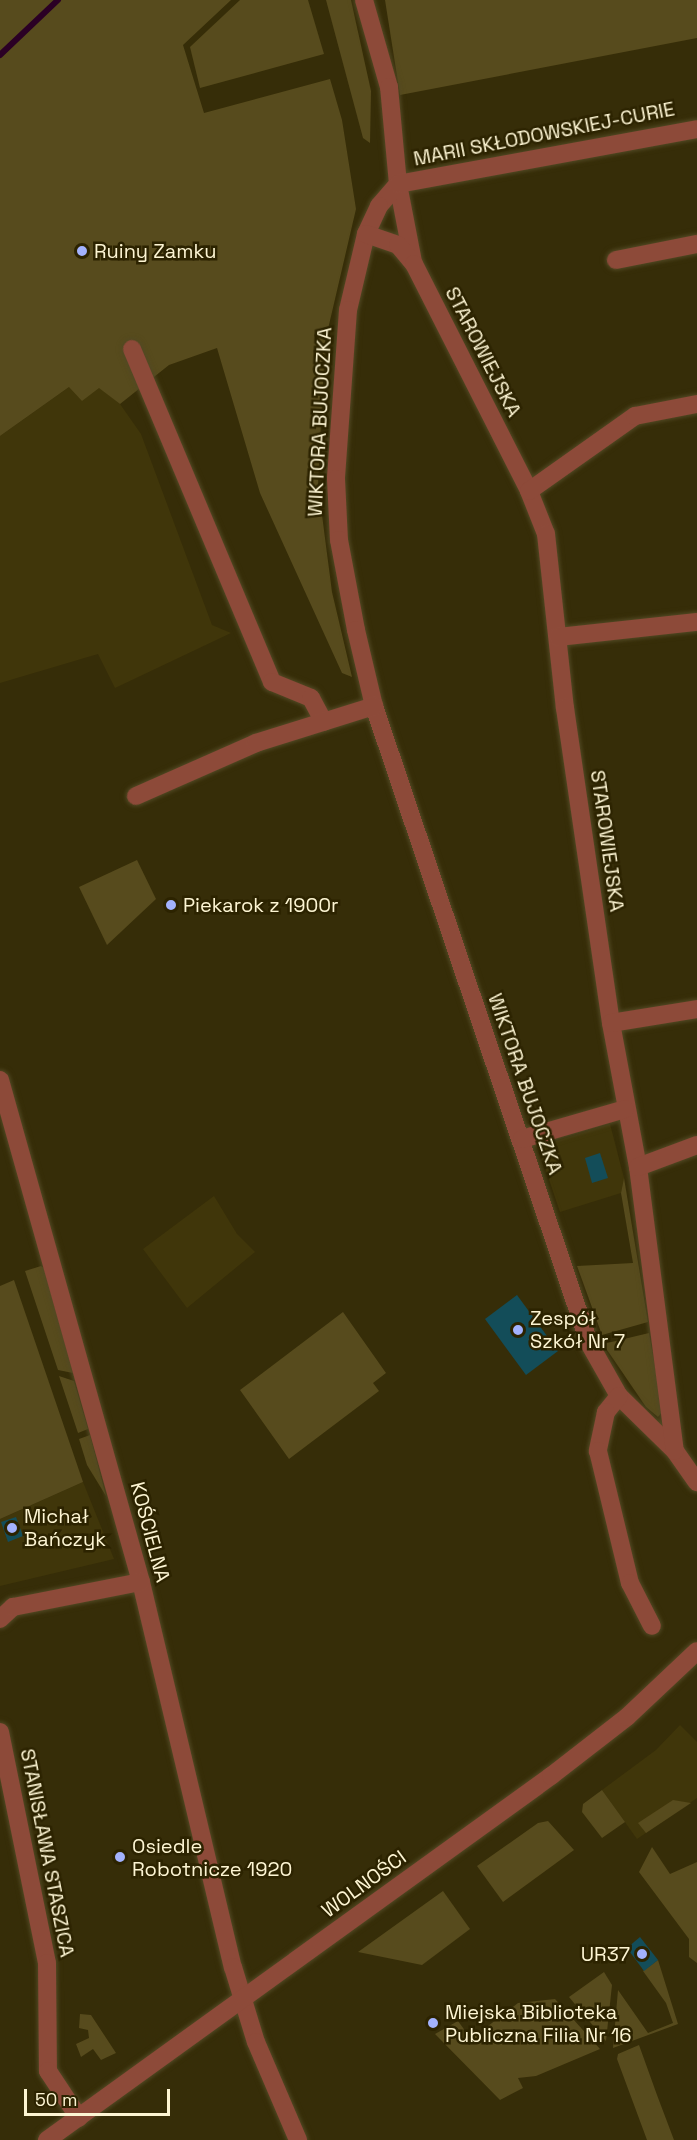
<!DOCTYPE html>
<html>
<head>
<meta charset="utf-8">
<style>
	body { margin:0 }
	#map { position:relative; width:697px; height:2140px; overflow:hidden; background:#362d08; font-family:"Space Grotesk",sans-serif }
	div>[style] { position:absolute }
	.built>* { inset:0; background:#40360a }
	.green>* { inset:0; background:#574b1d }
	.stream>* { height:6px; margin:-3px; padding:0 3px; transform-origin:3px; border-radius:3px; background:#2b0025 }
	.building>* { inset:0; background:#134d59 }
	.roads { filter:drop-shadow(0 0 2px #524924) drop-shadow(0 0 2px #524924) }
	.minor>* { height:18px; margin:-9px; padding:0 9px; transform-origin:9px; border-radius:9px; background:#8d4a39 }
	.dots>* { width:16px; height:16px; translate:-50% -50%; box-sizing:border-box; border:3px solid #2c2300; border-radius:50% }
	span { translate:-50% -50%; white-space:nowrap; text-align:center; line-height:1.15; -webkit-text-stroke:5px #2c2300; paint-order:stroke }
	.street-label { font-size:20px; color:#fdf5d3 }
	.poi-label { font-size:20px; color:#fdf5d3 }
	.left { translate:0 -50%; text-align:left }
	.right { translate:-100% -50%; text-align:right }
	.scale { position:absolute; left:24px; top:2089px; width:146px; height:27px; box-sizing:border-box; border:3px solid #fdf5d3; border-top:0; padding-left:8px; font-size:18px; line-height:21px; white-space:nowrap; color:#fdf5d3; -webkit-text-stroke:4px #2c2300; paint-order:stroke }
</style>
</head>
<body>
<div id="map">
	<div class="built">
		<div style="clip-path:polygon(69px 387px,99px 387px,120px 404px,141px 434px,212px 625px,231px 633px,115px 688px,98px 654px,0 683px,0 436px)"></div>
		<div style="clip-path:polygon(610px 1124px,624px 1178px,621px 1193px,560px 1212px,538px 1147px)"></div>
		<div style="clip-path:polygon(214px 1196px,237px 1234px,255px 1252px,187px 1308px,143px 1249px)"></div>
		<div style="clip-path:polygon(83px 1482px,114px 1559px,0 1586px,0 1519px)"></div>
		<div style="clip-path:polygon(680px 1725px,697px 1742px,697px 1798px,637px 1839px,602px 1790px,656px 1750px)"></div>
	</div>
	<div class="green">
		<div style="clip-path:polygon(0 0,231px 0,183px 45px,204px 113px,330px 79px,342px 120px,356px 209px,325px 342px,318px 484px,332px 592px,352px 677px,342px 673px,260px 493px,217px 348px,169px 365px,120px 404px,99px 388px,82px 401px,69px 387px,0 436px)"></div>
		<div style="clip-path:polygon(240px 0,308px 0,324px 54px,200px 88px,190px 47px)"></div>
		<div style="clip-path:polygon(326px 0,351px 0,371px 91px,370px 143px,363px 138px)"></div>
		<div style="clip-path:polygon(385px 0,697px 0,697px 38px,400px 95px)"></div>
		<div style="clip-path:polygon(137px 860px,156px 899px,107px 945px,79px 887px)"></div>
		<div style="clip-path:polygon(624px 1178px,648px 1322px,602px 1335px,577px 1266px,633px 1263px,621px 1193px)"></div>
		<div style="clip-path:polygon(41px 1266px,44px 1268px,73px 1373px,58px 1370px,25px 1271px)"></div>
		<div style="clip-path:polygon(14px 1280px,83px 1482px,0 1519px,0 1286px)"></div>
		<div style="clip-path:polygon(343px 1312px,386px 1373px,373px 1383px,379px 1391px,289px 1459px,240px 1390px)"></div>
		<div style="clip-path:polygon(649px 1333px,663px 1411px,658px 1417px,646px 1407px,603px 1344px)"></div>
		<div style="clip-path:polygon(59px 1376px,74px 1381px,88px 1429px,78px 1433px)"></div>
		<div style="clip-path:polygon(90px 1435px,106px 1496px,87px 1465px,79px 1439px)"></div>
		<div style="clip-path:polygon(602px 1790px,625px 1822px,602px 1838px,582px 1812px,583px 1804px)"></div>
		<div style="clip-path:polygon(673px 1800px,691px 1803px,646px 1833px,638px 1823px)"></div>
		<div style="clip-path:polygon(548px 1821px,574px 1850px,503px 1902px,477px 1866px,538px 1823px)"></div>
		<div style="clip-path:polygon(652px 1847px,670px 1874px,697px 1862px,697px 1963px,689px 1957px,689px 1939px,639px 1872px)"></div>
		<div style="clip-path:polygon(443px 1891px,470px 1929px,422px 1965px,358px 1952px)"></div>
		<div style="clip-path:polygon(658px 1960px,678px 2024px,613px 2048px,618px 1990px,648px 2033px,673px 2023px,666px 2003px,643px 1971px)"></div>
		<div style="clip-path:polygon(604px 1972px,612px 1985px,606px 2041px,569px 1997px)"></div>
		<div style="clip-path:polygon(555px 1999px,600px 2049px,536px 2076px,518px 2078px,523px 2088px,500px 2100px,435px 2034px,458px 2021px,471px 2039px,518px 2003px)"></div>
		<div style="clip-path:polygon(80px 2014px,91px 2015px,116px 2053px,101px 2060px,93px 2049px,81px 2057px,76px 2044px,89px 2038px,88px 2030px,79px 2028px)"></div>
		<div style="clip-path:polygon(639px 2045px,657px 2095px,674px 2140px,647px 2140px,617px 2059px,618px 2054px)"></div>
	</div>
	<div class="stream">
		<div style="left:0;top:55px;width:80px;rotate:-43.5deg"></div>
	</div>
	<div class="building">
		<div style="clip-path:polygon(600px 1153px,608px 1178px,592px 1183px,585px 1158px)"></div>
		<div style="clip-path:polygon(517px 1295px,558px 1351px,526px 1375px,485px 1319px)"></div>
		<div style="clip-path:polygon(16px 1517px,23px 1536px,8px 1542px,1px 1522px)"></div>
		<div style="clip-path:polygon(640px 1937px,658px 1960px,644px 1971px,627px 1948px)"></div>
	</div>
	<div class="roads">
		<div class="minor">
			<div style="left:364px;top:0;width:91px;rotate:74deg"></div>
			<div style="left:389px;top:87px;width:97px;rotate:84.7deg"></div>
			<div style="left:398px;top:184px;width:79px;rotate:79.1deg"></div>
			<div style="left:398px;top:184px;width:29px;rotate:131deg"></div>
			<div style="left:379px;top:206px;width:31px;rotate:115deg"></div>
			<div style="left:366px;top:234px;width:78px;rotate:103.3deg"></div>
			<div style="left:348px;top:310px;width:169px;rotate:94.1deg"></div>
			<div style="left:336px;top:479px;width:61px;rotate:87.2deg"></div>
			<div style="left:339px;top:540px;width:92px;rotate:79.3deg"></div>
			<div style="left:356px;top:630px;width:78px;rotate:76.7deg"></div>
			<div style="left:374px;top:706px;width:672px;rotate:71.35deg"></div>
			<div style="left:589px;top:1343px;width:61px;rotate:60.5deg"></div>
			<div style="left:619px;top:1396px;width:78px;rotate:44.5deg"></div>
			<div style="left:675px;top:1451px;width:38px;rotate:55deg"></div>
			<div style="left:398px;top:184px;width:304px;rotate:-10.4deg"></div>
			<div style="left:366px;top:234px;width:34px;rotate:19deg"></div>
			<div style="left:398px;top:245px;width:25px;rotate:50deg"></div>
			<div style="left:414px;top:264px;width:254px;rotate:63.1deg"></div>
			<div style="left:529px;top:491px;width:46px;rotate:68.4deg"></div>
			<div style="left:546px;top:534px;width:175px;rotate:83.8deg"></div>
			<div style="left:565px;top:708px;width:318px;rotate:81.7deg"></div>
			<div style="left:611px;top:1023px;width:147px;rotate:79.4deg"></div>
			<div style="left:638px;top:1167px;width:286px;rotate:82.6deg"></div>
			<div style="left:616px;top:260px;width:83px;rotate:-11.2deg"></div>
			<div style="left:132px;top:349px;width:361px;rotate:67.2deg"></div>
			<div style="left:272px;top:682px;width:42px;rotate:22.3deg"></div>
			<div style="left:311px;top:698px;width:27px;rotate:62deg"></div>
			<div style="left:529px;top:491px;width:130px;rotate:-35.3deg"></div>
			<div style="left:635px;top:416px;width:63px;rotate:-11deg"></div>
			<div style="left:558px;top:637px;width:140px;rotate:-6.2deg"></div>
			<div style="left:136px;top:796px;width:131px;rotate:-23.8deg"></div>
			<div style="left:256px;top:743px;width:124px;rotate:-17.4deg"></div>
			<div style="left:611px;top:1023px;width:87px;rotate:-9.2deg"></div>
			<div style="left:0;top:1080px;width:521px;rotate:74.31deg"></div>
			<div style="left:141px;top:1582px;width:396px;rotate:76.6deg"></div>
			<div style="left:233px;top:1967px;width:78px;rotate:73deg"></div>
			<div style="left:256px;top:2042px;width:107px;rotate:66.8deg"></div>
			<div style="left:522px;top:1139px;width:107px;rotate:-16.2deg"></div>
			<div style="left:638px;top:1167px;width:63px;rotate:-20.4deg"></div>
			<div style="left:619px;top:1396px;width:21px;rotate:129deg"></div>
			<div style="left:606px;top:1412px;width:40px;rotate:102deg"></div>
			<div style="left:598px;top:1451px;width:136px;rotate:76.4deg"></div>
			<div style="left:630px;top:1583px;width:48px;rotate:62.9deg"></div>
			<div style="left:0;top:1619px;width:18px;rotate:-43deg"></div>
			<div style="left:13px;top:1607px;width:130px;rotate:-11.1deg"></div>
			<div style="left:0;top:1732px;width:236px;rotate:78.5deg"></div>
			<div style="left:47px;top:1963px;width:108px;rotate:89.5deg"></div>
			<div style="left:48px;top:2071px;width:56px;rotate:56.6deg"></div>
			<div style="left:47px;top:2140px;width:622px;rotate:-35.84deg"></div>
			<div style="left:551px;top:1776px;width:96px;rotate:-37.8deg"></div>
			<div style="left:627px;top:1717px;width:96px;rotate:-43.3deg"></div>
		</div>
	</div>
	<div class="dots">
		<div style="left:82px;top:251px;background:#a3b2fd"></div>
		<div style="left:171px;top:905px;background:#a3b2fd"></div>
		<div style="left:518px;top:1330px;background:#a3b2fd"></div>
		<div style="left:12px;top:1528px;background:#a3b2fd"></div>
		<div style="left:120px;top:1857px;background:#a3b2fd"></div>
		<div style="left:642px;top:1954px;background:#a3b2fd"></div>
		<div style="left:433px;top:2023px;background:#a3b2fd"></div>
	</div>
	<div class="street-label">
		<span style="left:544px;top:134px;rotate:-11deg">MARII SKŁODOWSKIEJ-CURIE</span>
		<span style="left:483px;top:352px;rotate:63deg">STAROWIEJSKA</span>
		<span style="left:320px;top:422px;rotate:-87deg">WIKTORA BUJOCZKA</span>
		<span style="left:607px;top:841px;rotate:82deg">STAROWIEJSKA</span>
		<span style="left:525px;top:1084px;rotate:71deg">WIKTORA BUJOCZKA</span>
		<span style="left:150px;top:1532px;rotate:75deg">KOŚCIELNA</span>
		<span style="left:47px;top:1853px;rotate:79deg">STANISŁAWA STASZICA</span>
		<span style="left:364px;top:1884px;rotate:-36deg">WOLNOŚCI</span>
	</div>
	<div class="poi-label">
		<span class="left" style="left:94px;top:251px">Ruiny Zamku</span>
		<span class="left" style="left:183px;top:905px">Piekarok z 1900r</span>
		<span class="left" style="left:530px;top:1330px">Zespół<br>Szkół Nr 7</span>
		<span class="left" style="left:24px;top:1528px">Michał<br>Bańczyk</span>
		<span class="left" style="left:132px;top:1858px">Osiedle<br>Robotnicze 1920</span>
		<span class="right" style="left:630px;top:1954px">UR37</span>
		<span class="left" style="left:445px;top:2024px">Miejska Biblioteka<br>Publiczna Filia Nr 16</span>
	</div>
	<div class="scale">50 m</div>
</div>
</body>
</html>
